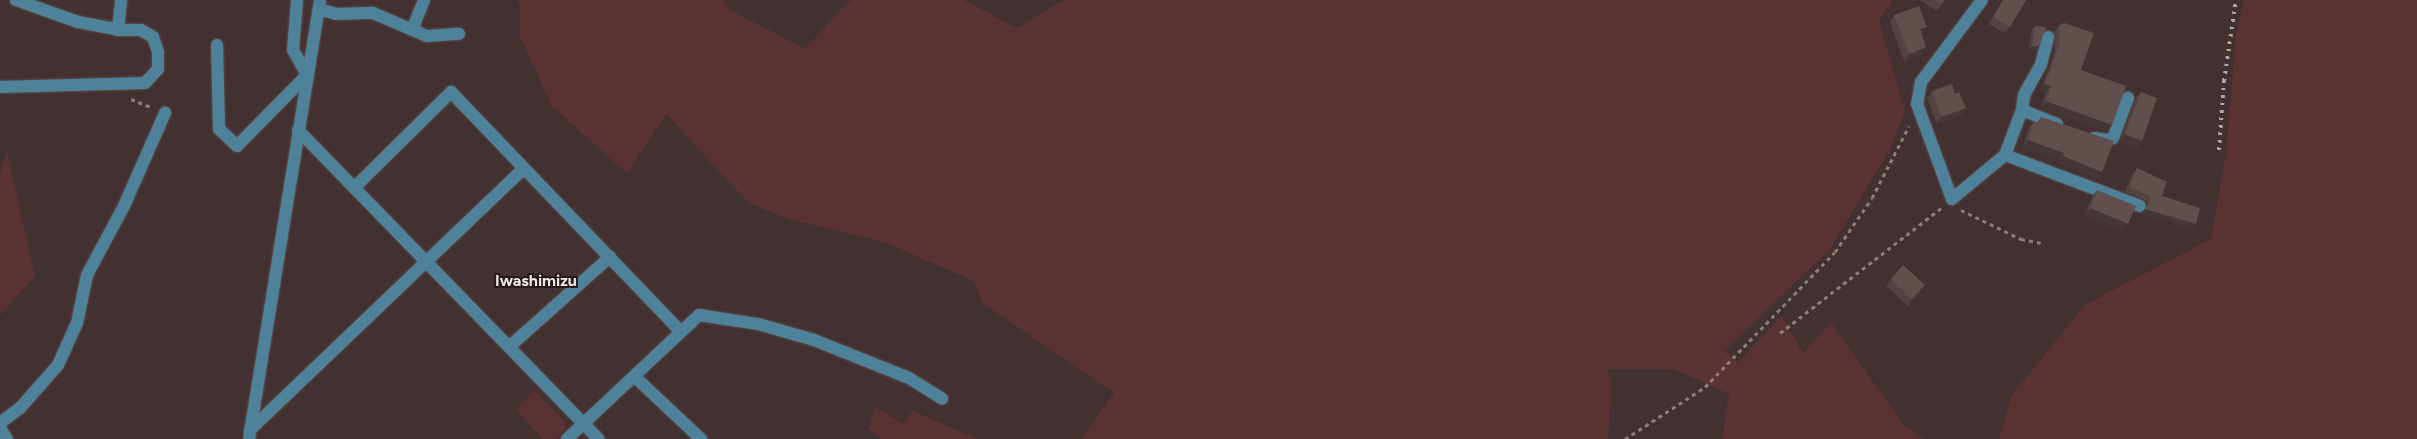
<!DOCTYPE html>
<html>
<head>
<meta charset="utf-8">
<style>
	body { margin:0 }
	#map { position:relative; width:2417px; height:439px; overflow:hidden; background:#423130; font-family:Figtree,sans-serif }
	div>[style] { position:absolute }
	.green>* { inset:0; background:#5b3334 }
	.path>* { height:3px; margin-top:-1.5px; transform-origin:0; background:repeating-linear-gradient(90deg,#8c7d7c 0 4px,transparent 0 8px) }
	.roads { filter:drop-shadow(0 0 1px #5e4e4d) drop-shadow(0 0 1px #5e4e4d) }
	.minor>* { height:12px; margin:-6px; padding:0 6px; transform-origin:6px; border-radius:6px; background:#4e829b }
	.rail>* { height:4px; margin-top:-2px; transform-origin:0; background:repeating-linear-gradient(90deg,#b2a5a4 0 2.5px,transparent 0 7.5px) }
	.wall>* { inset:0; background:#534443 }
	.shaded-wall>* { inset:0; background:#443737 }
	.building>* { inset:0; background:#614f4e }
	span { translate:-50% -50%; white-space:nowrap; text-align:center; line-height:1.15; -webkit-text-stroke:4px #231b1b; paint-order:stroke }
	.neighbourhood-label { font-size:16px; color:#f2e7e6; font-weight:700 }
</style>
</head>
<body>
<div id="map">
	<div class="green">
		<div style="clip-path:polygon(517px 0,722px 0,732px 11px,805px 49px,846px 4px,853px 0,963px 0,1017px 28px,1063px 0,1893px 0,1879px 21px,1905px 112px,1889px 151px,1829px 250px,1724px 351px,1738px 363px,1781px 316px,1803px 353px,1831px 323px,1903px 424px,1923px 439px,1722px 439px,1729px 394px,1673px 369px,1607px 369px,1611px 385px,1608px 439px,1081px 439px,1114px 393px,983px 303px,973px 281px,887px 243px,789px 219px,749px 203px,666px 114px,627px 173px,552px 106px,520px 37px,520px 4px)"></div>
		<div style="clip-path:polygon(2244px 0,2417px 0,2417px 439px,1999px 439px,2012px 395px,2085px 305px,2211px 239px,2226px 154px,2236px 34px)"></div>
		<div style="clip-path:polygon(7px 152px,35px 276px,0 315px,0 173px)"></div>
		<div style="clip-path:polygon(534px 391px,565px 422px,565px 429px,556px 439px,543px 439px,516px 410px)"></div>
		<div style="clip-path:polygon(875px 407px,903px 424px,913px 411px,978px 439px,882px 439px,869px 429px)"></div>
	</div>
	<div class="path">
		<div style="left:131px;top:99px;width:22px;rotate:22deg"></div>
		<div style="left:1961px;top:210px;width:67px;rotate:25.8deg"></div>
		<div style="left:2021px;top:239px;width:20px;rotate:11deg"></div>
		<div style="left:1780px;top:333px;width:204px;rotate:-37.8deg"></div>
		<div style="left:1625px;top:439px;width:95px;rotate:-33deg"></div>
		<div style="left:1705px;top:387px;width:187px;rotate:-46.1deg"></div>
		<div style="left:1835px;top:252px;width:65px;rotate:-55.6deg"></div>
		<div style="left:1872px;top:198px;width:81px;rotate:-62.8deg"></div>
	</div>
	<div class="roads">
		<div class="minor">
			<div style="left:1982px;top:0;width:102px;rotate:126.6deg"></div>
			<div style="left:1921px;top:82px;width:22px;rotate:100deg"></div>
			<div style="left:1917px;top:104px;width:101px;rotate:69.8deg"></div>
			<div style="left:1952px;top:199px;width:69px;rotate:-39.7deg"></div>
			<div style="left:2005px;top:155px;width:144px;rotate:20.7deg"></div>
			<div style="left:319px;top:9px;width:18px;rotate:16deg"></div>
			<div style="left:336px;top:14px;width:37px;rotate:-2deg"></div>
			<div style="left:373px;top:13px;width:59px;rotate:23.1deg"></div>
			<div style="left:427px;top:36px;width:32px;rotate:-4deg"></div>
			<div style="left:118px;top:30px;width:30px;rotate:-84deg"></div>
			<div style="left:412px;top:30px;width:32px;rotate:-68deg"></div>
			<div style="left:217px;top:45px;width:84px;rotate:88.6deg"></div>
			<div style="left:219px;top:129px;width:25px;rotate:43deg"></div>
			<div style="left:237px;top:146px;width:100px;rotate:-45.4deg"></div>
			<div style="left:307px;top:75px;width:29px;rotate:-119deg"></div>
			<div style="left:293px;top:50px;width:50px;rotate:-85.4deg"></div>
			<div style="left:0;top:87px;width:145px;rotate:-1.6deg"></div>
			<div style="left:145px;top:83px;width:19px;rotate:-47deg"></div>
			<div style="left:158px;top:69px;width:17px;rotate:-90deg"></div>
			<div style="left:158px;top:52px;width:16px;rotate:-108deg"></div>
			<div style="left:153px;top:37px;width:14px;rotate:-150deg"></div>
			<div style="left:141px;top:30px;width:21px;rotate:180deg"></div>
			<div style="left:120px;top:30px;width:43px;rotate:-169.2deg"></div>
			<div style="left:78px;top:22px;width:66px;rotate:-160.5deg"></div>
			<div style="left:2022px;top:110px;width:15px;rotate:-82deg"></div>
			<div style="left:2024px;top:95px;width:35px;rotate:-61deg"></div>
			<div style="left:2041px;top:64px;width:28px;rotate:-75deg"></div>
			<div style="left:298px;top:130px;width:431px;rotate:45.8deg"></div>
			<div style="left:2094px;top:138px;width:13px;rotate:9deg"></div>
			<div style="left:2107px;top:140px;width:6px;rotate:-18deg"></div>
			<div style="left:2113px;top:138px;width:43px;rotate:-69.4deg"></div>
			<div style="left:2005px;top:155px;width:48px;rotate:-69.3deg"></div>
			<div style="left:2022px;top:110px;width:38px;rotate:22deg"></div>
			<div style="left:356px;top:186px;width:134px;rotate:-44.7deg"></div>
			<div style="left:451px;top:92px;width:332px;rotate:46.2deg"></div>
			<div style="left:510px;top:346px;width:134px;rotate:-41.7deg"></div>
			<div style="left:635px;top:377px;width:91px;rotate:43.2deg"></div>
			<div style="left:0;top:423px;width:26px;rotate:-37deg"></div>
			<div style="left:21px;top:407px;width:56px;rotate:-48.6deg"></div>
			<div style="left:58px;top:365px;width:46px;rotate:-65.7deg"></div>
			<div style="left:77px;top:323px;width:49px;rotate:-78.2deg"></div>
			<div style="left:87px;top:275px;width:78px;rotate:-61.8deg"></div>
			<div style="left:124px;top:206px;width:102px;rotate:-66.2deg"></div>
			<div style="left:0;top:428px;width:13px;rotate:58deg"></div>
			<div style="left:250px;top:430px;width:378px;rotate:-43.7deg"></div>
			<div style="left:249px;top:439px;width:445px;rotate:-80.8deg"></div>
			<div style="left:567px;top:439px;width:181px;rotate:-43.2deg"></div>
			<div style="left:699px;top:315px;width:60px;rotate:8.7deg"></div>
			<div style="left:758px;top:324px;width:58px;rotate:15.9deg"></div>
			<div style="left:814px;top:340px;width:102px;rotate:21.8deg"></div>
			<div style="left:909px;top:378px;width:39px;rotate:32deg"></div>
		</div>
	</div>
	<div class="rail">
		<div style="left:2219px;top:150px;width:69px;rotate:-85.9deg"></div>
		<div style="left:2224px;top:81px;width:82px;rotate:-81.6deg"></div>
	</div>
	<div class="wall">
		<div style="clip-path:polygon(1920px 0,1944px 0,1937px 11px)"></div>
		<div style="clip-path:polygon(2003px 0,2026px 0,2005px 33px,1989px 24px)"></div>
		<div style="clip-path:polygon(1894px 15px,1927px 27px,1921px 34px,1926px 47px,1922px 54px,1904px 61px,1890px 22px)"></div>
		<div style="clip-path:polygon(2059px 25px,2081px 70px,2112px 125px,2107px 131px,2041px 108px,2046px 93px,2041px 91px,2055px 51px,2054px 32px)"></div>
		<div style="clip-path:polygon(2035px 26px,2036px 50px,2029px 49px,2032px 29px)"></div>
		<div style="clip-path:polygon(1932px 91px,1955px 94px,1966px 108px,1961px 115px,1937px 124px,1927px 98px)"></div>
		<div style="clip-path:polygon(2141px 92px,2137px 148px,2120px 141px,2136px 98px)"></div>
		<div style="clip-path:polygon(2041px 117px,2102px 172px,2097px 178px,2058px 163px,2060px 160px,2023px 147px,2029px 128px,2034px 121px,2037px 123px)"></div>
		<div style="clip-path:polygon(2137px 168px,2162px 196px,2192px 229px,2142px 214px,2147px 207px,2147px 201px,2125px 192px,2133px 173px)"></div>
		<div style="clip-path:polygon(2097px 190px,2123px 231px,2085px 215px,2092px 197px)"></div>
		<div style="clip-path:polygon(1891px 279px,1921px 292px,1908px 306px,1886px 286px)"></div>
	</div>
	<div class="shaded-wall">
		<div style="clip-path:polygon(1927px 27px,1922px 34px,1915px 36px,1920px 29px)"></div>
		<div style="clip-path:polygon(2032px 46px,2039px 46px,2036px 50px,2029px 49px)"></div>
		<div style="clip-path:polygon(1926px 47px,1922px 54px,1904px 61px,1909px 54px)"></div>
		<div style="clip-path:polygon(2045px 84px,2051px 86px,2046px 93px,2041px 91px)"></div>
		<div style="clip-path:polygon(2046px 101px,2112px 125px,2107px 131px,2041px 108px)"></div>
		<div style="clip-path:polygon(1966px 108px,1961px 115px,1937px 124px,1941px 117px)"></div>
		<div style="clip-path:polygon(2125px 134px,2142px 141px,2137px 148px,2120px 141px)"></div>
		<div style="clip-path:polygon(2028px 140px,2064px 153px,2060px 160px,2023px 147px)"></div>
		<div style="clip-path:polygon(2063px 156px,2102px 172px,2097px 178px,2058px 163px)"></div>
		<div style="clip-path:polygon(2090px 208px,2128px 224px,2123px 231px,2085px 215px)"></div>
		<div style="clip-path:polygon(2145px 209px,2196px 224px,2192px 229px,2142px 214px)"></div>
		<div style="clip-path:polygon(1925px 285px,1921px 292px,1908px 306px,1912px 299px)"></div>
	</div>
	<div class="building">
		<div style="clip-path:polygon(1935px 0,1944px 0,1942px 4px)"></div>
		<div style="clip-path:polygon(2003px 0,2026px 0,2010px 27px,1993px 17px)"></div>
		<div style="clip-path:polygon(1919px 6px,1927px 27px,1920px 29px,1926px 47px,1909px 54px,1894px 15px)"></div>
		<div style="clip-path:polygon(2064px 23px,2094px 33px,2081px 70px,2126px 86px,2112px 125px,2046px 101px,2051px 86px,2045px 84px,2060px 44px,2059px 25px)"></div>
		<div style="clip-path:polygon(2035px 26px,2046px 27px,2039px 46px,2032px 46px)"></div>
		<div style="clip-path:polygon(1952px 84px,1955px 94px,1959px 92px,1966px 108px,1941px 117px,1932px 91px)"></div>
		<div style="clip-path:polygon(2141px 92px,2157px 98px,2142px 141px,2125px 134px)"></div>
		<div style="clip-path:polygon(2041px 117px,2114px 141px,2102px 172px,2063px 156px,2064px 153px,2028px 140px,2034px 121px,2039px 123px)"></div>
		<div style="clip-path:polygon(2137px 168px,2167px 182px,2162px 196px,2200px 208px,2196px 224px,2145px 209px,2151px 203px,2150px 196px,2129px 187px)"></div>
		<div style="clip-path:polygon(2097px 190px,2136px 206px,2128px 224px,2090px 208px)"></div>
		<div style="clip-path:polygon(1903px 265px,1925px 285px,1912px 299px,1891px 279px)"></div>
	</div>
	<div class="neighbourhood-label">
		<span style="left:536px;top:281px">Iwashimizu</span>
	</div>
</div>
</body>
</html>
